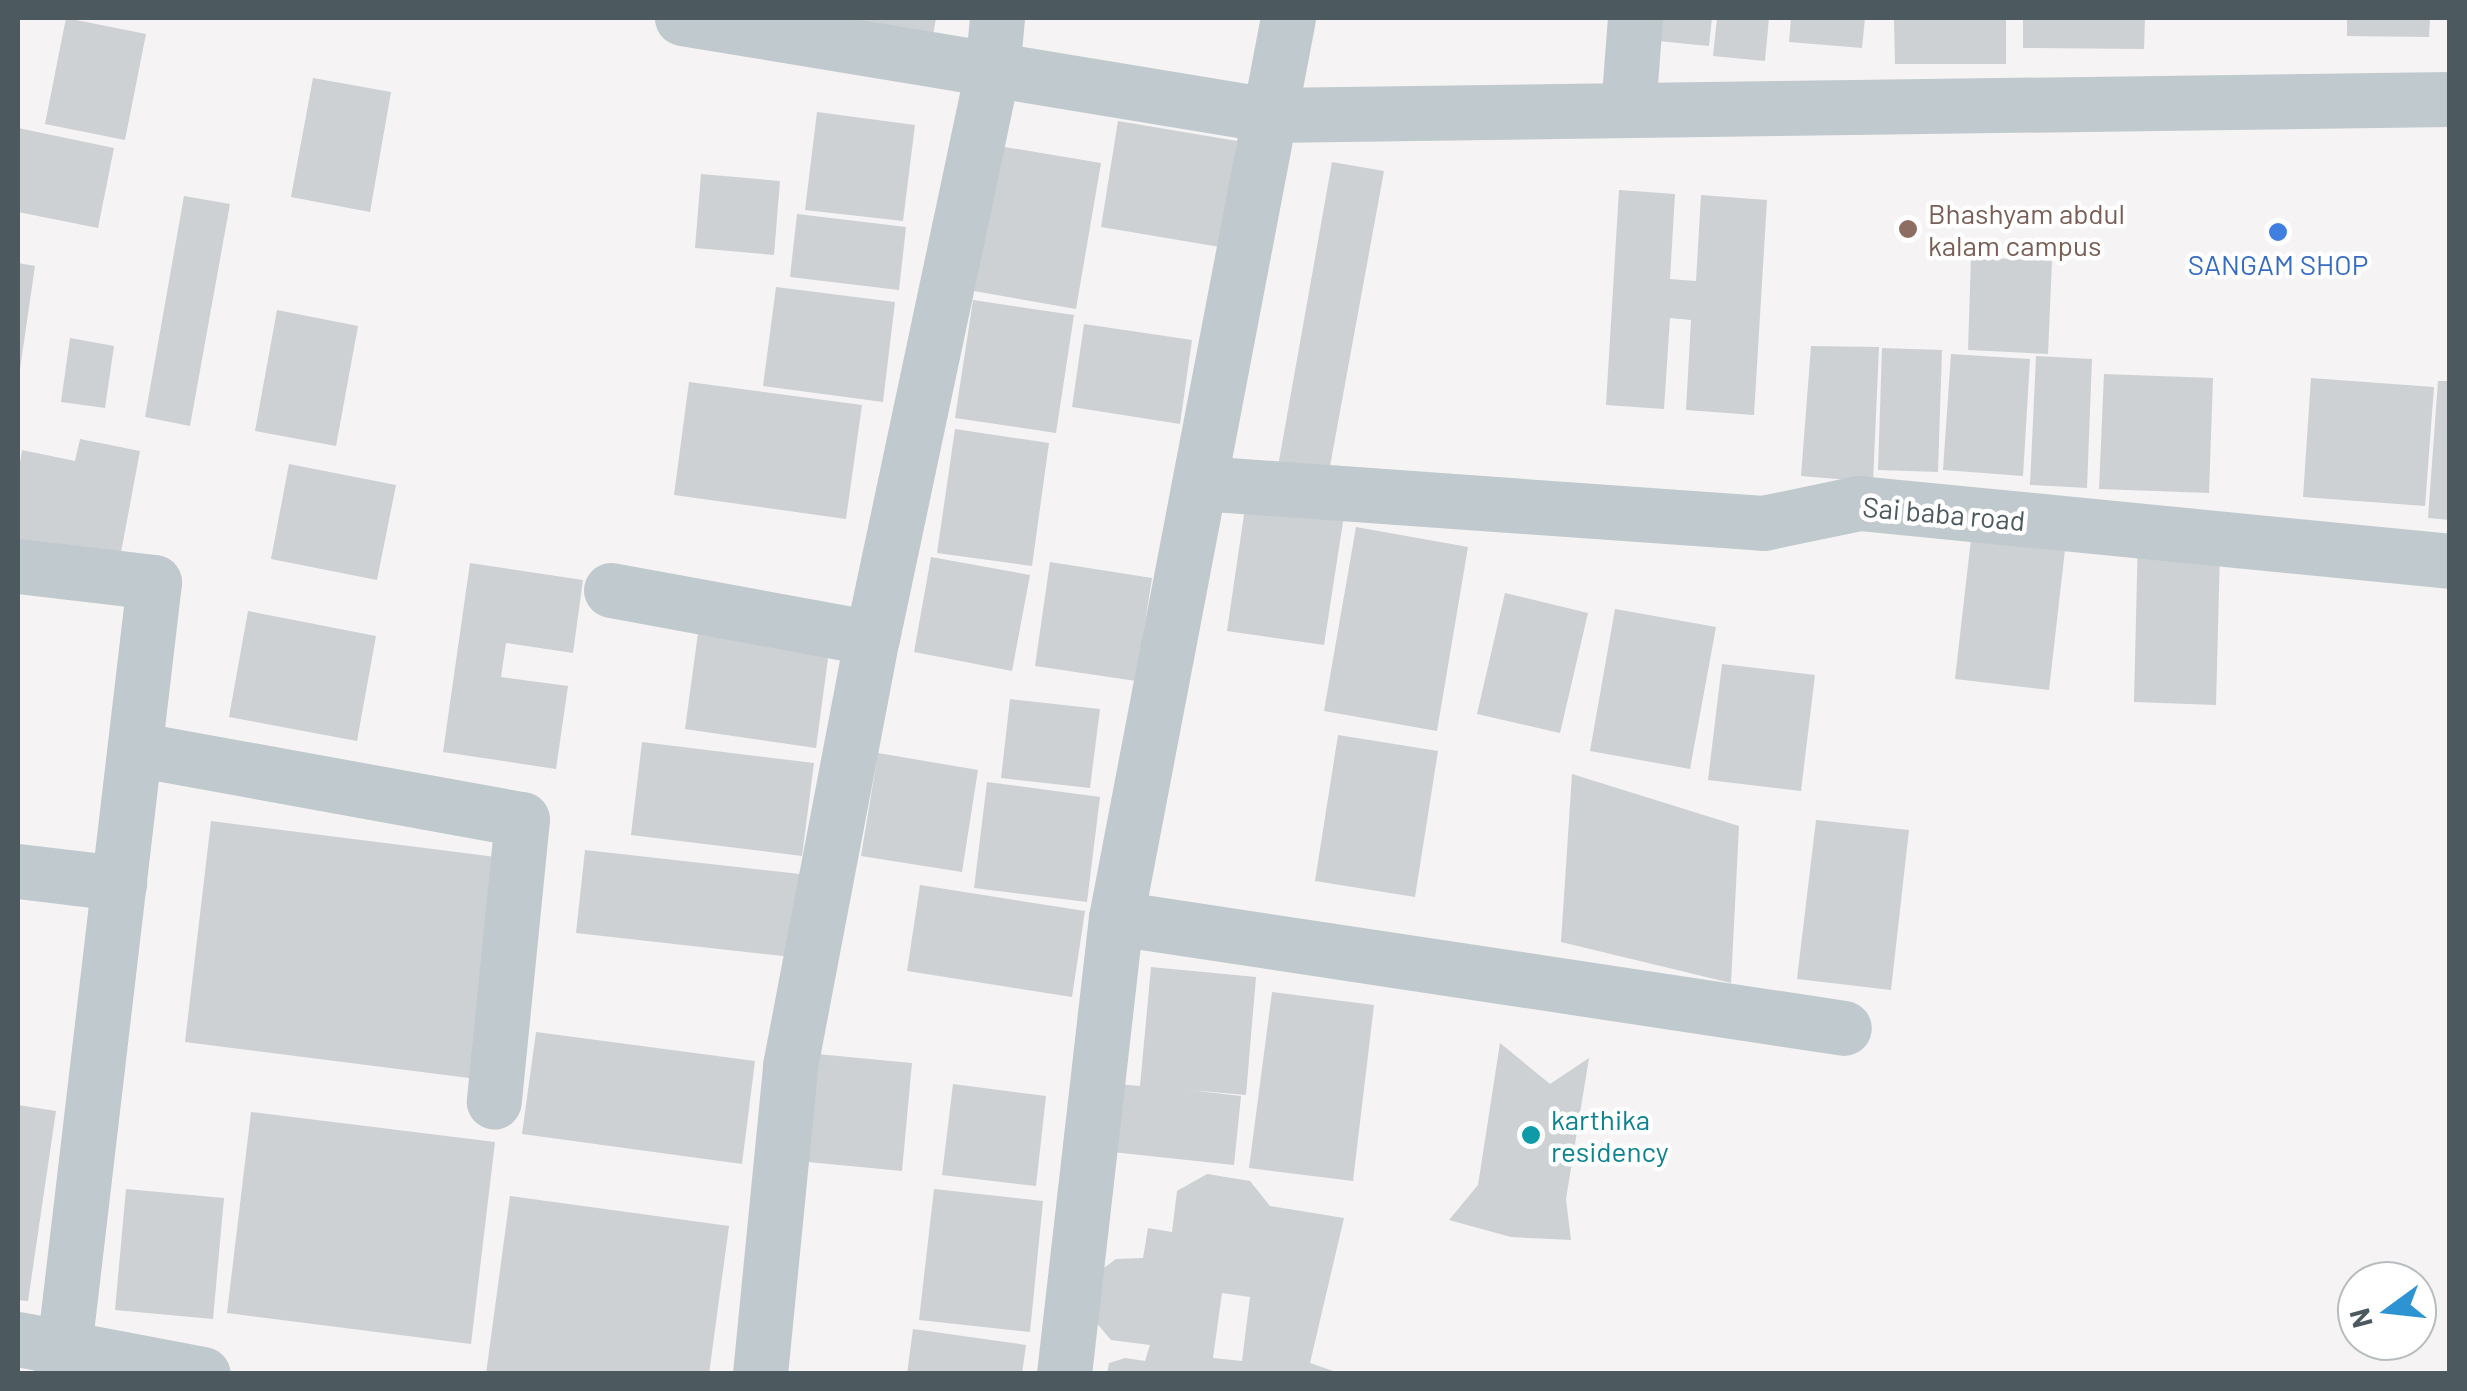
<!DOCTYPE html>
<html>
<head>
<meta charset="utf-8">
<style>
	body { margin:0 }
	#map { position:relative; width:2467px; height:1391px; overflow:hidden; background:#f5f3f3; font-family:Barlow,sans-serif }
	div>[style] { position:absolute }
	.building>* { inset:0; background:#cdd1d4 }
	.minor>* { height:55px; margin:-27.5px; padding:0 27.5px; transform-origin:27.5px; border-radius:27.5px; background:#c0c9cd }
	.dots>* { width:28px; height:28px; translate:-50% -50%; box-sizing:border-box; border:5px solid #fff; border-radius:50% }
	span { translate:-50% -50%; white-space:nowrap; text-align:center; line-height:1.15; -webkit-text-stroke:9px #fff; paint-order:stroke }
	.education-label { font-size:28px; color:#785e54 }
	.left { translate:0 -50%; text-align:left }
	.shop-label { font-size:28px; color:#366cbe }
	.street-label { font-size:28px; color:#4c595f }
	.culture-label { font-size:28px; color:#0d838f }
	.frame { position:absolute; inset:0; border:20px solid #4c595f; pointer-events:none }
	.north { position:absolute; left:2337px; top:1261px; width:100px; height:100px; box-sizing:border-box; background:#fff; border:2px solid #b7bdbf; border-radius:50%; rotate:255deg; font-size:28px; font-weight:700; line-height:40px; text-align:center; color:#4c595f }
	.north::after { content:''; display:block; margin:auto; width:35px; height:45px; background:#2e93d3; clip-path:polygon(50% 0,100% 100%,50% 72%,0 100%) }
</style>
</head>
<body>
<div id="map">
	<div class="building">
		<div style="clip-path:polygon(66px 18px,146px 34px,125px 140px,45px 124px)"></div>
		<div style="clip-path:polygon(862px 18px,936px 18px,931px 47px,859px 33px)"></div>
		<div style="clip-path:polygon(1660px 18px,1712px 18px,1709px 46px,1658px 41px)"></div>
		<div style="clip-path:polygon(1717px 18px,1769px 18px,1765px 61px,1713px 56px)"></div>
		<div style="clip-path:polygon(1791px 18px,1865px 18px,1862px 48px,1789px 42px)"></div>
		<div style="clip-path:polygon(1894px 18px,2006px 18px,2006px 64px,1895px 64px)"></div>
		<div style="clip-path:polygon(2023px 18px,2145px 18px,2144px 49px,2023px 48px)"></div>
		<div style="clip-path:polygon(2347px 18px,2430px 18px,2429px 37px,2347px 36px)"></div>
		<div style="clip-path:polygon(313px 78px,391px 92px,370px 212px,291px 197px)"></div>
		<div style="clip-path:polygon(817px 112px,915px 125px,903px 221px,805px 210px)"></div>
		<div style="clip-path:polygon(1118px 121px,1237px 141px,1220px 247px,1101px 227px)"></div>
		<div style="clip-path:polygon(18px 128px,114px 148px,98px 228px,18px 212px)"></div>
		<div style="clip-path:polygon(999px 146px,1101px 163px,1076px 309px,974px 291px)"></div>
		<div style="clip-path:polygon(1332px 162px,1384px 171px,1326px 488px,1276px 478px)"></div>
		<div style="clip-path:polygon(701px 174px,780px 181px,774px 255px,695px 248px)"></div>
		<div style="clip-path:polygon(1619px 190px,1675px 194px,1670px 279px,1696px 281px,1701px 195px,1767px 200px,1754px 415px,1686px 410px,1691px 320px,1670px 318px,1664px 409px,1606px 405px)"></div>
		<div style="clip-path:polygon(184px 196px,230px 204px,190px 426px,145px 417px)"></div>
		<div style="clip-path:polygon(797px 214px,906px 227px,899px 290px,790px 277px)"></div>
		<div style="clip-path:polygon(1971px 257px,2052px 261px,2048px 354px,1968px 350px)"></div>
		<div style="clip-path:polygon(18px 263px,35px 266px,20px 369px,18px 369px)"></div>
		<div style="clip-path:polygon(776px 287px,895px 302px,883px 402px,763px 386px)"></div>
		<div style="clip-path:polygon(973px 300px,1074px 315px,1056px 433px,955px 418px)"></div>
		<div style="clip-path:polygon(277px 310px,358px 326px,336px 446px,255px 431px)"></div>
		<div style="clip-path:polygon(1084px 324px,1192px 340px,1180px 424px,1072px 407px)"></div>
		<div style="clip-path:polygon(70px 338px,114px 346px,105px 408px,61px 402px)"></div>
		<div style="clip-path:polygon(1811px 346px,1879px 347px,1873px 482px,1801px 476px)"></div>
		<div style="clip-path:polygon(1882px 348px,1942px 350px,1938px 472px,1878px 470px)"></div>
		<div style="clip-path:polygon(1951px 354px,2030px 359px,2023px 476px,1943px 470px)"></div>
		<div style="clip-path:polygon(2036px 356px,2092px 359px,2087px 488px,2030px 485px)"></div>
		<div style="clip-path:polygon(2104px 374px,2213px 378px,2209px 493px,2099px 489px)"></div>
		<div style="clip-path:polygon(2311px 378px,2434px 387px,2425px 506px,2303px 497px)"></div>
		<div style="clip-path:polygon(2438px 381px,2450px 381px,2450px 520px,2428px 518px)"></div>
		<div style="clip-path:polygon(689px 382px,862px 405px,846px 519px,674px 495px)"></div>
		<div style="clip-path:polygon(955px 429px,1049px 443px,1032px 566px,937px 553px)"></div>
		<div style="clip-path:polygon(80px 439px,140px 451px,119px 563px,18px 542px,18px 475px,22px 450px,75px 461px)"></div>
		<div style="clip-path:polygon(289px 464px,396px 485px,377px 580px,271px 559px)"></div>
		<div style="clip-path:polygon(1247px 494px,1345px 509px,1324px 645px,1227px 631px)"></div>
		<div style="clip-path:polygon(1356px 527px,1468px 547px,1437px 731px,1324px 711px)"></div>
		<div style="clip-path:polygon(1972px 530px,2066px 541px,2049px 690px,1955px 679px)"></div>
		<div style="clip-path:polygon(2138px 534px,2220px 550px,2216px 705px,2134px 702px)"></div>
		<div style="clip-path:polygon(931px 557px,1030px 575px,1012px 671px,914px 652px)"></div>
		<div style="clip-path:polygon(1050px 562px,1152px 578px,1136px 681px,1035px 666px)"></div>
		<div style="clip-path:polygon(470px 563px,583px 580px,573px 653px,506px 643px,501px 677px,568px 686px,556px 769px,443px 752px)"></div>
		<div style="clip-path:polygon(1505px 593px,1588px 613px,1560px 733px,1477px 714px)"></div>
		<div style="clip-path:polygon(1615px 609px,1716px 627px,1690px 769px,1590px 751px)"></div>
		<div style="clip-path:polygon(248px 611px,376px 636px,357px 741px,229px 717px)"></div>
		<div style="clip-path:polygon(698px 633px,829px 651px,816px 748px,685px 729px)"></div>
		<div style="clip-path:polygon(1722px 664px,1815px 675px,1801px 791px,1708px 780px)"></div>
		<div style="clip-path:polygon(1010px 699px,1100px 709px,1090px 788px,1001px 778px)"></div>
		<div style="clip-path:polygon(1338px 735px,1438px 751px,1415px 897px,1315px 881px)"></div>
		<div style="clip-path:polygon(642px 742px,814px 763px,802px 856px,631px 835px)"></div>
		<div style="clip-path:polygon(878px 753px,978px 770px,962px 872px,861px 856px)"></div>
		<div style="clip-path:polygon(1572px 774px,1739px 826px,1731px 983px,1561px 942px)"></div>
		<div style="clip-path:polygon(987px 782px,1100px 797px,1087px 902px,974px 888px)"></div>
		<div style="clip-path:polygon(1816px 820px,1909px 830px,1891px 990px,1797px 979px)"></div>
		<div style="clip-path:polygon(211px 821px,504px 858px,477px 1079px,185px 1042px)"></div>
		<div style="clip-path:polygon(585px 850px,800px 874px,792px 957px,576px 933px)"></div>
		<div style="clip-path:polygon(920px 885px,1085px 911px,1072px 997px,907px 971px)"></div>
		<div style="clip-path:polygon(1151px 967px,1256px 977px,1246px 1095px,1189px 1090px,1241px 1096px,1234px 1165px,1112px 1152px,1118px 1084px,1140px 1086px)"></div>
		<div style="clip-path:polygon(1272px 992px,1374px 1005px,1353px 1181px,1249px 1168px)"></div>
		<div style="clip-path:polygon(536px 1032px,755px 1061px,742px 1164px,522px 1134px)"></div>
		<div style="clip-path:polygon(1500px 1043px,1550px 1084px,1589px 1058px,1566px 1199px,1571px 1240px,1511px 1237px,1449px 1220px,1478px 1185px)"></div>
		<div style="clip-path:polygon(817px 1054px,912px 1063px,902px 1171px,808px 1162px)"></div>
		<div style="clip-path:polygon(953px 1084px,1046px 1096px,1036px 1186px,942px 1175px)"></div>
		<div style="clip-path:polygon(18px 1105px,56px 1111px,28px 1301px,18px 1300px)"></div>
		<div style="clip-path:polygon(251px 1112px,495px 1142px,471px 1344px,227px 1313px)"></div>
		<div style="clip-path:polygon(evenodd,1207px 1174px,1250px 1181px,1270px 1206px,1344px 1218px,1310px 1363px,1342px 1374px,1107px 1374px,1109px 1363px,1125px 1358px,1145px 1361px,1150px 1345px,1111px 1340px,1095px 1321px,1101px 1270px,1116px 1259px,1143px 1258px,1148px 1228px,1172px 1232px,1177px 1191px,1207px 1174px,1222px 1293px,1250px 1297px,1242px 1361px,1213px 1358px,1222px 1293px)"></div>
		<div style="clip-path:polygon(126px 1189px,224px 1198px,213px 1319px,115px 1310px)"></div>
		<div style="clip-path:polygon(934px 1189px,1043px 1201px,1030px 1332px,919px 1320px)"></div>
		<div style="clip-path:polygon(510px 1196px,729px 1226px,709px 1374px,486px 1374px)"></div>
		<div style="clip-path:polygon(913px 1329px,1026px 1345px,1022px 1374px,907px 1374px)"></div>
	</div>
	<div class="minor">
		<div style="left:682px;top:18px;width:596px;rotate:9.37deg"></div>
		<div style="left:1270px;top:115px;width:1180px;rotate:-0.78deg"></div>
		<div style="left:1628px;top:109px;width:91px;rotate:-85.6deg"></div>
		<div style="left:1200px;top:483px;width:564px;rotate:4.06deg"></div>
		<div style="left:1763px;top:523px;width:98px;rotate:-11.8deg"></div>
		<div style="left:1859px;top:503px;width:594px;rotate:5.6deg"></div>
		<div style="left:18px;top:566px;width:137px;rotate:6.7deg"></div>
		<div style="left:154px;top:582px;width:797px;rotate:96.7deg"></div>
		<div style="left:611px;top:590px;width:265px;rotate:10.4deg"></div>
		<div style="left:135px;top:749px;width:393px;rotate:10.3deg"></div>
		<div style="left:522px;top:819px;width:284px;rotate:95.7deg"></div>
		<div style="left:18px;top:871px;width:102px;rotate:6.8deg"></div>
		<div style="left:1116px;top:918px;width:736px;rotate:8.59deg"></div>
		<div style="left:18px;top:1339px;width:188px;rotate:10.7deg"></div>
		<div style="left:760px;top:1374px;width:309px;rotate:-84.4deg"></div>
		<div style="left:790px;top:1066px;width:436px;rotate:-79.2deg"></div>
		<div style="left:872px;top:638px;width:579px;rotate:-78.03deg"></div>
		<div style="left:992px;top:72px;width:54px;rotate:-84.7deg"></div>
		<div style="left:1064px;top:1374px;width:459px;rotate:-83.5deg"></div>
		<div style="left:1116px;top:918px;width:916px;rotate:-79.18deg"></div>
	</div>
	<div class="dots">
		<div style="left:1908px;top:229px;background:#8d6e63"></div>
		<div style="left:2278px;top:232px;background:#3f7fe0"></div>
		<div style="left:1531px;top:1135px;background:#0f9aa8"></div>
	</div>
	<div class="education-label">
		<span class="left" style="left:1928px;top:229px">Bhashyam abdul<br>kalam campus</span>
	</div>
	<div class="shop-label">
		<span style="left:2278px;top:264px">SANGAM SHOP</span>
	</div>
	<div class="street-label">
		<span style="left:1944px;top:513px;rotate:5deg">Sai baba road</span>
	</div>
	<div class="culture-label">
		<span class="left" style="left:1551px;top:1135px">karthika<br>residency</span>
	</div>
	<div class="frame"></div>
	<div class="north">N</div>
</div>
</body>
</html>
